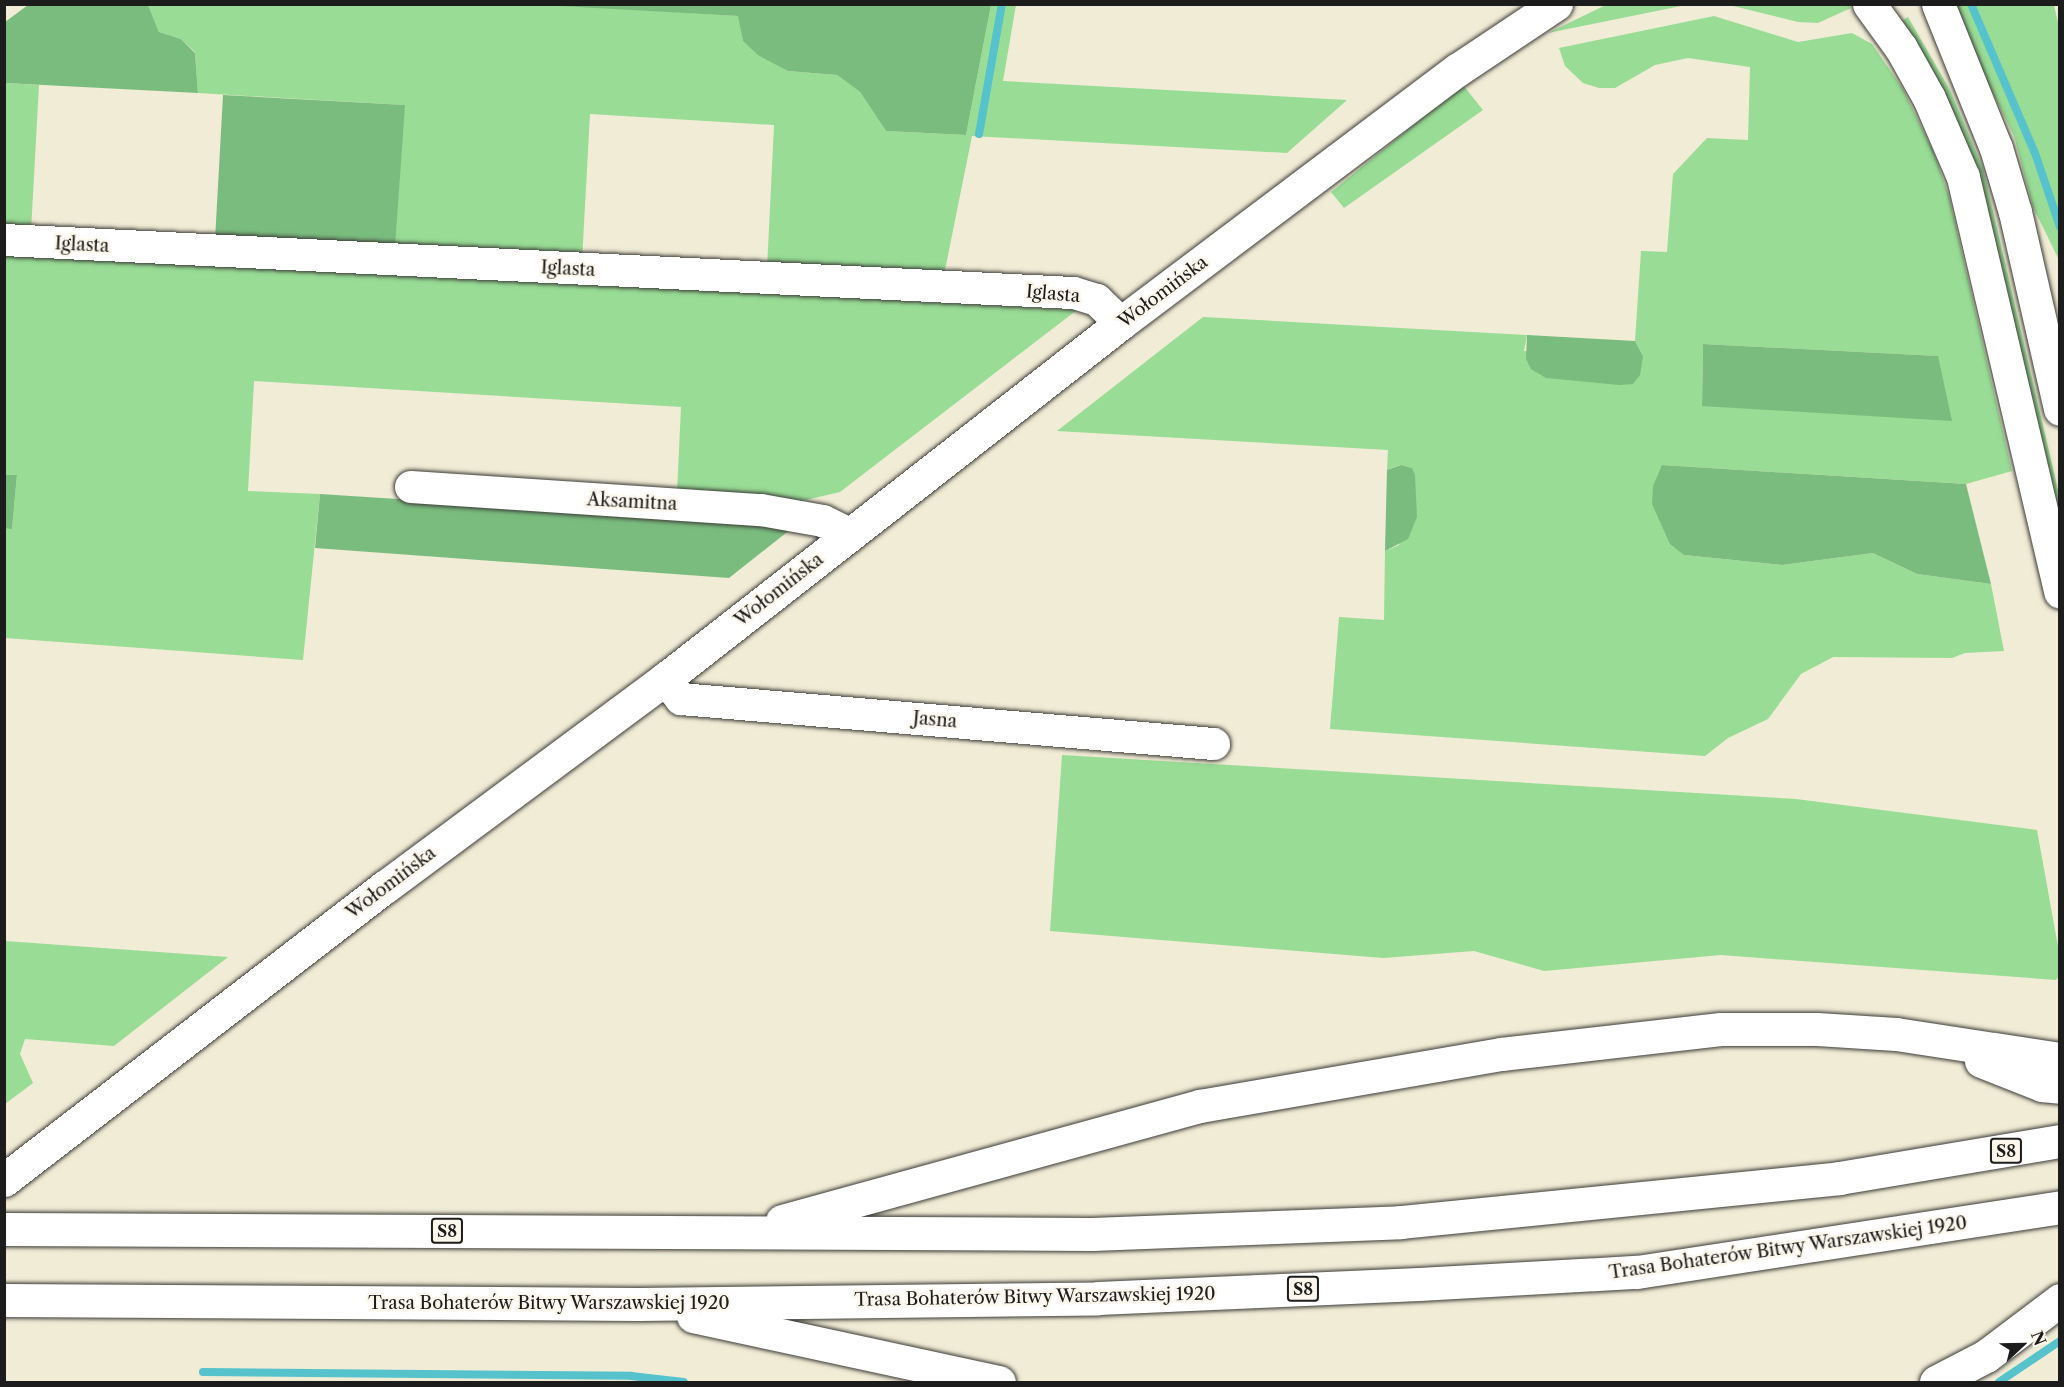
<!DOCTYPE html>
<html>
<head>
<meta charset="utf-8">
<style>
	body { margin:0 }
	#map { position:relative; width:2064px; height:1387px; overflow:hidden; background:#f1ecd5; font-family:"Libre Caslon Text",serif }
	div>[style] { position:absolute }
	.green>* { inset:0; background:#98dc95 }
	.forest>* { inset:0; background:#7abc7e }
	.stream>* { height:8px; margin:-4px; padding:0 4px; transform-origin:4px; border-radius:4px; background:#55c2cc }
	.roads { filter:drop-shadow(0 0 2px #3c3b38) drop-shadow(0 0 2px #3c3b38) }
	.minor>* { height:32px; margin:-16px; padding:0 16px; transform-origin:16px; border-radius:16px; background:#fff }
	.major>* { height:33px; margin:-16.5px; padding:0 16.5px; transform-origin:16.5px; border-radius:16.5px; background:#fff }
	.highway>* { height:33px; margin:-16.5px; padding:0 16.5px; transform-origin:16.5px; border-radius:16.5px; background:#fff }
	span { translate:-50% -50%; white-space:nowrap; text-align:center; line-height:1.15; -webkit-text-stroke:5px #fbf7ec; paint-order:stroke }
	.shield-label span { padding:2px 4px; background:#fbf7ec; border:2px solid; border-radius:4px; -webkit-text-stroke-width:0 }
	.shield-label { font-size:16px; color:#1c1c1c; font-weight:700 }
	.street-label { font-size:18px; color:#1c1c1c }
	.frame { position:absolute; inset:0; border:6px solid #1c1c1c; pointer-events:none }
	.north { position:absolute; left:1992px; top:1315px; width:60px; height:60px; -webkit-text-stroke:4px #fbf7ec; paint-order:stroke; rotate:68deg; font-size:16px; font-weight:700; line-height:24px; text-align:center; color:#1c1c1c }
	.north::after { content:''; display:block; margin:auto; width:21px; height:27px; background:#1c1c1c; clip-path:polygon(50% 0,100% 100%,50% 72%,0 100%) }
</style>
</head>
<body>
<div id="map">
	<div class="green">
		<div style="clip-path:polygon(542px 4px,739px 16px,743px 41px,788px 71px,837px 75px,860px 92px,886px 131px,966px 135px,991px 5px,1016px 5px,1003px 81px,1347px 100px,1287px 153px,972px 136px,943px 280px,767px 269px,774px 125px,590px 114px,582px 261px,395px 249px,404px 105px,198px 93px,195px 52px,181px 39px,159px 32px,148px 5px)"></div>
		<div style="clip-path:polygon(1608px 4px,1686px 4px,1686px 5px,1548px 33px)"></div>
		<div style="clip-path:polygon(1847px 4px,1851px 8px,1818px 23px,1798px 22px,1729px 5px)"></div>
		<div style="clip-path:polygon(1954px 5px,2054px 5px,2060px 31px,2059px 260px,2033px 207px,2014px 136px,1955px 16px)"></div>
		<div style="clip-path:polygon(evenodd,1714px 16px,1798px 42px,1852px 33px,1872px 44px,1903px 89px,1934px 153px,1949px 196px,2012px 471px,1966px 484px,1662px 465px,1684px 555px,1782px 565px,1873px 553px,1917px 574px,1991px 584px,2004px 651px,1965px 653px,1952px 658px,1833px 657px,1801px 674px,1768px 719px,1728px 738px,1705px 756px,1330px 729px,1339px 617px,1384px 620px,1385px 551px,1399px 545px,1412px 468px,1400px 465px,1387px 470px,1388px 450px,1057px 431px,1203px 317px,1527px 335px,1524px 351px,1643px 356px,1635px 341px,1641px 251px,1667px 252px,1673px 174px,1707px 138px,1748px 140px,1750px 67px,1688px 58px,1655px 65px,1615px 88px,1599px 88px,1583px 83px,1565px 66px,1559px 48px,1714px 16px,1703px 344px,1937px 356px,1938px 356px,1702px 406px,1703px 344px)"></div>
		<div style="clip-path:polygon(1908px 17px,1950px 90px,1983px 168px,2059px 494px,2059px 541px,1898px 23px)"></div>
		<div style="clip-path:polygon(5px 83px,39px 85px,31px 231px,5px 230px)"></div>
		<div style="clip-path:polygon(1463px 85px,1483px 110px,1344px 208px,1331px 192px)"></div>
		<div style="clip-path:polygon(4px 253px,1077px 310px,840px 492px,797px 502px,677px 493px,681px 407px,254px 381px,248px 491px,320px 494px,303px 660px,5px 638px,5px 528px,12px 528px,17px 476px,5px 475px)"></div>
		<div style="clip-path:polygon(1062px 755px,1796px 799px,2037px 830px,2059px 952px,2059px 976px,2056px 980px,1721px 955px,1544px 971px,1474px 951px,1383px 958px,1050px 931px)"></div>
		<div style="clip-path:polygon(5px 941px,228px 957px,114px 1046px,25px 1039px,20px 1054px,33px 1083px,5px 1104px)"></div>
	</div>
	<div class="forest">
		<div style="clip-path:polygon(28px 5px,148px 5px,159px 32px,181px 39px,195px 53px,198px 93px,5px 83px,5px 22px)"></div>
		<div style="clip-path:polygon(542px 5px,991px 4px,991px 5px,966px 135px,886px 131px,860px 92px,837px 75px,788px 71px,758px 55px,743px 41px,738px 16px)"></div>
		<div style="clip-path:polygon(223px 95px,405px 105px,395px 249px,215px 240px)"></div>
		<div style="clip-path:polygon(1527px 335px,1635px 341px,1643px 356px,1640px 375px,1633px 384px,1619px 385px,1546px 378px,1531px 369px,1526px 359px)"></div>
		<div style="clip-path:polygon(1703px 344px,1938px 356px,1952px 421px,1702px 406px)"></div>
		<div style="clip-path:polygon(1401px 465px,1412px 468px,1415px 475px,1417px 517px,1408px 539px,1385px 551px,1387px 470px)"></div>
		<div style="clip-path:polygon(1662px 465px,1966px 484px,1991px 584px,1917px 574px,1873px 553px,1782px 565px,1684px 555px,1670px 544px,1652px 504px,1653px 486px)"></div>
		<div style="clip-path:polygon(4px 475px,17px 475px,12px 529px,5px 528px)"></div>
		<div style="clip-path:polygon(320px 494px,796px 525px,729px 578px,315px 548px)"></div>
	</div>
	<div class="stream">
		<div style="left:1971px;top:4px;width:162px;rotate:66.8deg"></div>
		<div style="left:2035px;top:153px;width:78px;rotate:71.3deg"></div>
		<div style="left:979px;top:134px;width:132px;rotate:-80deg"></div>
		<div style="left:203px;top:1372px;width:428px;rotate:0.5deg"></div>
		<div style="left:631px;top:1376px;width:53px;rotate:6.5deg"></div>
		<div style="left:1999px;top:1382px;width:73px;rotate:-33.9deg"></div>
	</div>
	<div class="roads">
		<div class="minor">
			<div style="left:4px;top:240px;width:1071px;rotate:2.84deg"></div>
			<div style="left:1074px;top:293px;width:24px;rotate:17deg"></div>
			<div style="left:1097px;top:300px;width:33px;rotate:44deg"></div>
			<div style="left:411px;top:487px;width:351px;rotate:3.8deg"></div>
			<div style="left:761px;top:510px;width:63px;rotate:10.1deg"></div>
			<div style="left:823px;top:521px;width:30px;rotate:26deg"></div>
			<div style="left:665px;top:679px;width:26px;rotate:51deg"></div>
			<div style="left:681px;top:699px;width:535px;rotate:4.83deg"></div>
		</div>
		<div class="major">
			<div style="left:1869px;top:4px;width:54px;rotate:54deg"></div>
			<div style="left:1901px;top:48px;width:57px;rotate:60.8deg"></div>
			<div style="left:1929px;top:98px;width:86px;rotate:66.7deg"></div>
			<div style="left:1963px;top:177px;width:426px;rotate:76.8deg"></div>
			<div style="left:1938px;top:4px;width:155px;rotate:68.1deg"></div>
			<div style="left:1996px;top:148px;width:67px;rotate:73.5deg"></div>
			<div style="left:2015px;top:212px;width:202px;rotate:77.1deg"></div>
			<div style="left:4px;top:1180px;width:481px;rotate:-37.6deg"></div>
			<div style="left:385px;top:887px;width:349px;rotate:-36.6deg"></div>
			<div style="left:665px;top:679px;width:579px;rotate:-37.98deg"></div>
			<div style="left:1121px;top:323px;width:421px;rotate:-37deg"></div>
			<div style="left:1457px;top:70px;width:119px;rotate:-33.7deg"></div>
		</div>
		<div class="highway">
			<div style="left:1981px;top:1061px;width:66px;rotate:21.5deg"></div>
			<div style="left:2042px;top:1085px;width:18px;rotate:6deg"></div>
			<div style="left:782px;top:1221px;width:434px;rotate:-15.4deg"></div>
			<div style="left:1200px;top:1106px;width:305px;rotate:-9.8deg"></div>
			<div style="left:1501px;top:1054px;width:221px;rotate:-6.5deg"></div>
			<div style="left:1721px;top:1029px;width:96px"></div>
			<div style="left:1817px;top:1029px;width:79px;rotate:3.6deg"></div>
			<div style="left:1896px;top:1034px;width:166px;rotate:8.7deg"></div>
			<div style="left:4px;top:1229px;width:1088px;rotate:0.26deg"></div>
			<div style="left:1092px;top:1234px;width:309px;rotate:-2.2deg"></div>
			<div style="left:1401px;top:1222px;width:440px;rotate:-5.7deg"></div>
			<div style="left:1839px;top:1178px;width:224px;rotate:-9.5deg"></div>
			<div style="left:4px;top:1300px;width:634px;rotate:0.36deg"></div>
			<div style="left:638px;top:1304px;width:460px;rotate:-0.7deg"></div>
			<div style="left:1098px;top:1298px;width:321px;rotate:-2.5deg"></div>
			<div style="left:1419px;top:1284px;width:218px;rotate:-3.2deg"></div>
			<div style="left:1637px;top:1272px;width:428px;rotate:-8.7deg"></div>
			<div style="left:693px;top:1316px;width:313px;rotate:12.2deg"></div>
			<div style="left:1936px;top:1382px;width:56px;rotate:-27.5deg"></div>
			<div style="left:1986px;top:1356px;width:93px;rotate:-37.1deg"></div>
		</div>
	</div>
	<div class="shield-label">
		<span style="left:2006px;top:1151px">S8</span>
		<span style="left:447px;top:1231px">S8</span>
		<span style="left:1303px;top:1289px">S8</span>
	</div>
	<div class="street-label">
		<span style="left:82px;top:245px;rotate:3deg">Iglasta</span>
		<span style="left:568px;top:269px;rotate:3deg">Iglasta</span>
		<span style="left:1163px;top:292px;rotate:-37deg">Wołomińska</span>
		<span style="left:1053px;top:294px;rotate:5deg">Iglasta</span>
		<span style="left:632px;top:502px;rotate:3deg">Aksamitna</span>
		<span style="left:779px;top:590px;rotate:-38deg">Wołomińska</span>
		<span style="left:935px;top:720px;rotate:5deg">Jasna</span>
		<span style="left:391px;top:883px;rotate:-37deg">Wołomińska</span>
		<span style="left:1788px;top:1248px;rotate:-8deg">Trasa Bohaterów Bitwy Warszawskiej 1920</span>
		<span style="left:1035px;top:1297px;rotate:-1deg">Trasa Bohaterów Bitwy Warszawskiej 1920</span>
		<span style="left:549px;top:1303px">Trasa Bohaterów Bitwy Warszawskiej 1920</span>
	</div>
	<div class="frame"></div>
	<div class="north">N</div>
</div>
</body>
</html>
